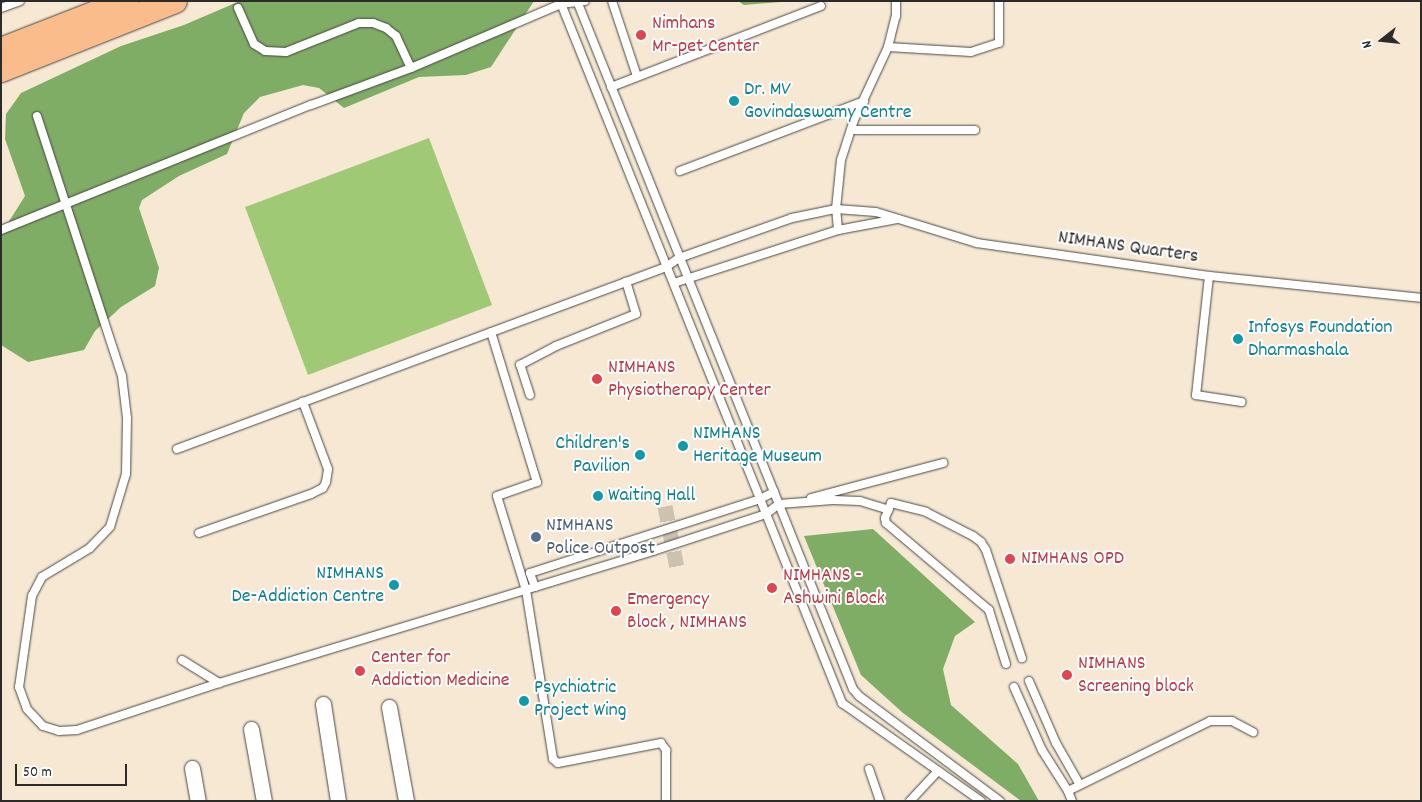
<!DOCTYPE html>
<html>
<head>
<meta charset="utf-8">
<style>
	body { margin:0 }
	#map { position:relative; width:1422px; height:802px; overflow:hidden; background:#f6e8d3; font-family:Dekko,sans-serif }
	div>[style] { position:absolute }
	.green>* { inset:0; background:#a0c975 }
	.forest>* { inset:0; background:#80ad66 }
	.street-tunnel>* { height:15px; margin-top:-7.5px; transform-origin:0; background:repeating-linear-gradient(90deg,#cdc2b1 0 15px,transparent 0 23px) }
	.roads { filter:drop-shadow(0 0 1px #494744) drop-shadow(0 0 1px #494744) }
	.lane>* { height:8px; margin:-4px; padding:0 4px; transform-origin:4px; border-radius:4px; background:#fff }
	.street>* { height:15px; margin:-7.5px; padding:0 7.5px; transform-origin:7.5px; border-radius:7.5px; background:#fff }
	.primary>* { height:24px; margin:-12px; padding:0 12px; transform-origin:12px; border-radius:12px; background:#f9bc8a }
	.dots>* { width:14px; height:14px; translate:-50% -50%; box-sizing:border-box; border:2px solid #fff; border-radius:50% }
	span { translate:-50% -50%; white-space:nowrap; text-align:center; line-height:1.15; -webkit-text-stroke:4px #fff; paint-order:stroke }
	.health-label { font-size:20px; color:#be3a42 }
	.left { translate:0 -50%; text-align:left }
	.culture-label { font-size:20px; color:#0d838f }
	.right { translate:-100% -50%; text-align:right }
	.street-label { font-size:20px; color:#2b2b2b }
	.service-label { font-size:20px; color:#4e5e75 }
	.frame { position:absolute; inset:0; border:2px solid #2b2b2b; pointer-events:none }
	.north { position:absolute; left:1357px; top:15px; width:50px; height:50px; -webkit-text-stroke:4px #fff; paint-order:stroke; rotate:254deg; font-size:14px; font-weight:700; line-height:20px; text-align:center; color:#2b2b2b }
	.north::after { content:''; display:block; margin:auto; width:18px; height:22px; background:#2b2b2b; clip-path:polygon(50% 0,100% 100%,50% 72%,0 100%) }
	.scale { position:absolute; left:15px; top:764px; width:112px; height:22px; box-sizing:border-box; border:2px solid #2b2b2b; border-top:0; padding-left:6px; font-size:15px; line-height:18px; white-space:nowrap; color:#2b2b2b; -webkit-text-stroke:4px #fff; paint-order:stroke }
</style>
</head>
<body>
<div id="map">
	<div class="green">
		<div style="clip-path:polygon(429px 138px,492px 305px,308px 375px,245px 207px)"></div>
	</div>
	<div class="forest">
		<div style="clip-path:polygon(240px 1px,534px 1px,491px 67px,466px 75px,419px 77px,344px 108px,319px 88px,303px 85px,260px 97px,244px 113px,227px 154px,179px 176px,142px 200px,139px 208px,159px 268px,155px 286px,121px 307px,95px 331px,84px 350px,28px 362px,1px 345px,1px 234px,25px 196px,5px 139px,6px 114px,21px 93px,121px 46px,184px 25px)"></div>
		<div style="clip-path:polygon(738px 1px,793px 1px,744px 5px)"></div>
		<div style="clip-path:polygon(873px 529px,975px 622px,955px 636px,943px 669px,951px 705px,1018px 764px,1039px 801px,1021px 801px,903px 713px,861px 675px,804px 536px)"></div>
	</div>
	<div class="street-tunnel">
		<div style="left:665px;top:506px;width:68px;rotate:79deg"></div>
	</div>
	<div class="roads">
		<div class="lane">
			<div style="left:560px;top:1px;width:757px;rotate:68.11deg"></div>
			<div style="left:842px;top:703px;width:170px;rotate:35.2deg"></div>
			<div style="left:577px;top:1px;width:741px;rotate:68.14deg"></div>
			<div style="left:853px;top:689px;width:9px;rotate:49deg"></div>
			<div style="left:859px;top:696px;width:176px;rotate:36.7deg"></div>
			<div style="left:612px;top:1px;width:79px;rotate:71.6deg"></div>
			<div style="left:1px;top:8px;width:20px;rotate:-20deg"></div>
			<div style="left:238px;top:8px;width:39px;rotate:66deg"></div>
			<div style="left:254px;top:44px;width:13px;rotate:32deg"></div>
			<div style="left:265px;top:51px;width:21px;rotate:3deg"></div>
			<div style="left:286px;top:52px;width:79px;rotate:-21.7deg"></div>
			<div style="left:359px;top:23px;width:14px"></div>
			<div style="left:373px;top:23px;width:14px;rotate:21deg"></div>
			<div style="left:386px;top:28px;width:13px;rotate:39deg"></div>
			<div style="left:396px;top:36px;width:35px;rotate:65deg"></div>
			<div style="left:888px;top:47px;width:83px;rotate:3.4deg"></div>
			<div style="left:971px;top:52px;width:29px;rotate:-18deg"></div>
			<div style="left:999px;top:43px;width:42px;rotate:-90deg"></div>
			<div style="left:611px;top:87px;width:225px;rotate:-21.1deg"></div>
			<div style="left:37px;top:116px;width:274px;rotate:71.9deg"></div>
			<div style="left:122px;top:376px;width:42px;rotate:83.2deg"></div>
			<div style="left:127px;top:418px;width:56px;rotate:91deg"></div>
			<div style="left:126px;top:474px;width:55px;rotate:106.8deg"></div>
			<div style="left:110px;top:527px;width:29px;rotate:134deg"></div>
			<div style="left:90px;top:548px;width:56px;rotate:148.9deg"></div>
			<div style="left:42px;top:577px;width:21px;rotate:118deg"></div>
			<div style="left:32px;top:596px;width:92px;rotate:98.1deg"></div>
			<div style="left:19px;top:687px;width:23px;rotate:70deg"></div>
			<div style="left:27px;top:709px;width:23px;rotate:47deg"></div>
			<div style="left:43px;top:726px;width:17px;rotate:17deg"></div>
			<div style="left:59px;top:731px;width:18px;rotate:-3deg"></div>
			<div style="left:77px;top:730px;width:150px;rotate:-18.3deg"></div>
			<div style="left:219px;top:683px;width:454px;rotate:-16.9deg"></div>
			<div style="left:653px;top:551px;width:119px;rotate:-18.1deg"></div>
			<div style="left:766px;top:514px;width:16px;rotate:-38deg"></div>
			<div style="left:779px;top:504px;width:54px;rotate:-4.2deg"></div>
			<div style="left:833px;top:500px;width:27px;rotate:2deg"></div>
			<div style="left:860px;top:501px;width:30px;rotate:17deg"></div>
			<div style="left:851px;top:130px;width:124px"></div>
			<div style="left:680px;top:171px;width:197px;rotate:-20.8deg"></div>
			<div style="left:1px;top:230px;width:334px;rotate:-22deg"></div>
			<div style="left:311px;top:105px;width:107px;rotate:-20.3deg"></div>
			<div style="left:411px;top:68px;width:163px;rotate:-23.1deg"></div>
			<div style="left:561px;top:4px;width:24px;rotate:-7deg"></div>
			<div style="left:838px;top:230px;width:21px;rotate:-95deg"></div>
			<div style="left:836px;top:209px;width:49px;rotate:-84.2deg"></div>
			<div style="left:841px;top:160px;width:42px;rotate:-72deg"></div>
			<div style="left:854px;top:120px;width:81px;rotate:-65deg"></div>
			<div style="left:888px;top:47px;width:32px;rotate:-76deg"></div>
			<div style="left:896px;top:16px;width:15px;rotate:-90deg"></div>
			<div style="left:1209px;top:276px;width:120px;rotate:96.2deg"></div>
			<div style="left:1196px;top:395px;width:46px;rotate:8.8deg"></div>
			<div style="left:674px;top:283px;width:172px;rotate:-17.9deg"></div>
			<div style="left:838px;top:230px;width:60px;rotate:-10.6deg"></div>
			<div style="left:491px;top:332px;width:157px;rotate:73deg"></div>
			<div style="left:537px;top:482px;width:42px;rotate:160.7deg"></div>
			<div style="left:497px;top:496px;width:98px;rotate:72.9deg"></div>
			<div style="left:526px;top:590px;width:171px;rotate:80.9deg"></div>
			<div style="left:553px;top:759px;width:6px;rotate:39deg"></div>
			<div style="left:558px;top:763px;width:105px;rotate:-11deg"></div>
			<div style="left:661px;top:743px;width:9px;rotate:54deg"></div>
			<div style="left:666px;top:750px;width:51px;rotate:90deg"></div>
			<div style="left:530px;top:395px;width:32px;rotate:-108deg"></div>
			<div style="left:520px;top:365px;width:41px;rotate:-27.8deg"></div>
			<div style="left:556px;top:346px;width:86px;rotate:-21.8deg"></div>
			<div style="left:636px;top:314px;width:34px;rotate:-107deg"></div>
			<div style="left:177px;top:449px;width:522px;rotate:-20.41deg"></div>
			<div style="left:666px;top:267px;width:16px;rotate:-35deg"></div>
			<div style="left:679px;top:258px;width:120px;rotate:-19.5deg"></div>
			<div style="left:792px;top:218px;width:45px;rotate:-11.6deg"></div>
			<div style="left:836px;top:209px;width:40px;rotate:4.3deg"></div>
			<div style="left:876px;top:212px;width:106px;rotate:17.1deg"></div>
			<div style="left:977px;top:243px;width:234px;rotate:8.1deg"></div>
			<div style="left:1209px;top:276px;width:213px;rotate:5.9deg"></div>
			<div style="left:811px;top:498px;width:137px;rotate:-14.9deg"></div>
			<div style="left:199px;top:533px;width:119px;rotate:-19.2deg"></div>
			<div style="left:311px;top:494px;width:13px;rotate:-27deg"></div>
			<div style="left:323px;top:488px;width:7px;rotate:-63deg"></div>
			<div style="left:326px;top:482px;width:13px;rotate:-81deg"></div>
			<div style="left:328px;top:469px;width:72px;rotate:-110.5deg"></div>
			<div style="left:535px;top:587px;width:15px;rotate:-110deg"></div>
			<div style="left:530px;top:573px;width:242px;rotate:-17.8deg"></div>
			<div style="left:760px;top:499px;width:16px;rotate:-27deg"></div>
			<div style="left:182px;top:660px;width:44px;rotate:31.9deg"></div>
			<div style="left:1006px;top:664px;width:57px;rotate:-107.5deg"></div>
			<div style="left:989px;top:610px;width:135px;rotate:-139.8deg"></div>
			<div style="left:886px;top:523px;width:5px;rotate:-101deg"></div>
			<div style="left:885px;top:518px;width:16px;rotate:-68deg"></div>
			<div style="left:891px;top:503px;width:36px;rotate:14deg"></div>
			<div style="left:926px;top:512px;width:53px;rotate:27.1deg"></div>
			<div style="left:973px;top:536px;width:10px;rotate:37deg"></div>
			<div style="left:981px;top:542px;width:9px;rotate:58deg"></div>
			<div style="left:986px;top:550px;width:114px;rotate:71.6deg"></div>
			<div style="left:1029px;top:681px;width:68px;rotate:66.5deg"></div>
			<div style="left:1056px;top:743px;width:48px;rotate:60.3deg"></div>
			<div style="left:1014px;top:687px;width:69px;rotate:66deg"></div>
			<div style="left:1042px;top:750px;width:49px;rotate:57.6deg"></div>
			<div style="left:869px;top:769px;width:34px;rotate:71deg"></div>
			<div style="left:910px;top:801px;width:41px;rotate:-47deg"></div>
			<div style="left:1072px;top:801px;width:11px;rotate:-112deg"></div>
			<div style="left:1068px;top:791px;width:158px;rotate:-26.2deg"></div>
			<div style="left:1210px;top:721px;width:22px"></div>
			<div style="left:1232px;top:721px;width:24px;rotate:28deg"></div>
		</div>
		<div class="street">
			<div style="left:323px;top:704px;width:98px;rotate:81.2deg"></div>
			<div style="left:389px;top:707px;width:96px;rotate:79.7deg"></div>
			<div style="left:251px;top:729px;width:73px;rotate:79.8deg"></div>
			<div style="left:192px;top:768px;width:34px;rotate:80deg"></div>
		</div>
		<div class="primary">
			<div style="left:1px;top:50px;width:135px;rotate:-21.3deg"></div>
			<div style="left:1px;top:70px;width:187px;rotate:-21.6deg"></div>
		</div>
	</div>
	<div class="dots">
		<div style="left:641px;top:35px;background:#e0444e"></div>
		<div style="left:734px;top:101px;background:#0f9aa8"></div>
		<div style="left:1238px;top:339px;background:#0f9aa8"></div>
		<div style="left:597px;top:379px;background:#e0444e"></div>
		<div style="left:683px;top:446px;background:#0f9aa8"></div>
		<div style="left:640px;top:455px;background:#0f9aa8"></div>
		<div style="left:598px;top:496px;background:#0f9aa8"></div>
		<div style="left:536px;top:537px;background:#5c6f8a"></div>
		<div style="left:1010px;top:559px;background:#e0444e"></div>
		<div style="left:394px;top:585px;background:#0f9aa8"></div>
		<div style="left:772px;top:588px;background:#e0444e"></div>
		<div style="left:616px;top:611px;background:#e0444e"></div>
		<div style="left:360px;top:671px;background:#e0444e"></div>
		<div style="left:1067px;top:675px;background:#e0444e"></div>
		<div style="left:524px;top:701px;background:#0f9aa8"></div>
	</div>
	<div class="health-label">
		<span class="left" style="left:652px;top:36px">Nimhans<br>Mr-pet Center</span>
		<span class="left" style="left:608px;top:380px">NIMHANS<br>Physiotherapy Center</span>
		<span class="left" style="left:1021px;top:559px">NIMHANS OPD</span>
		<span class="left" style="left:783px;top:588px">NIMHANS -<br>Ashwini Block</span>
		<span class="left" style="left:627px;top:612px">Emergency<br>Block , NIMHANS</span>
		<span class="left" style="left:371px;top:670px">Center for<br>Addiction Medicine</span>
		<span class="left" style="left:1078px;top:676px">NIMHANS<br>Screening block</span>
	</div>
	<div class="culture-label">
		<span class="left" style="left:744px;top:102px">Dr. MV<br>Govindaswamy Centre</span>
		<span class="left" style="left:1248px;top:340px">Infosys Foundation<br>Dharmashala</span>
		<span class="left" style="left:693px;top:446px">NIMHANS<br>Heritage Museum</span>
		<span class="right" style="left:630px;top:456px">Children's<br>Pavilion</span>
		<span class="left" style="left:608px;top:496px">Waiting Hall</span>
		<span class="right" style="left:384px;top:586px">NIMHANS<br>De-Addiction Centre</span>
		<span class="left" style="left:534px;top:700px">Psychiatric<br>Project Wing</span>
	</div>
	<div class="street-label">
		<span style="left:1128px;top:248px;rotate:8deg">NIMHANS Quarters</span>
	</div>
	<div class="service-label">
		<span class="left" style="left:546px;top:538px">NIMHANS<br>Police Outpost</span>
	</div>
	<div class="frame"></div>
	<div class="north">N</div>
	<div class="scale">50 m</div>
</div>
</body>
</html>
